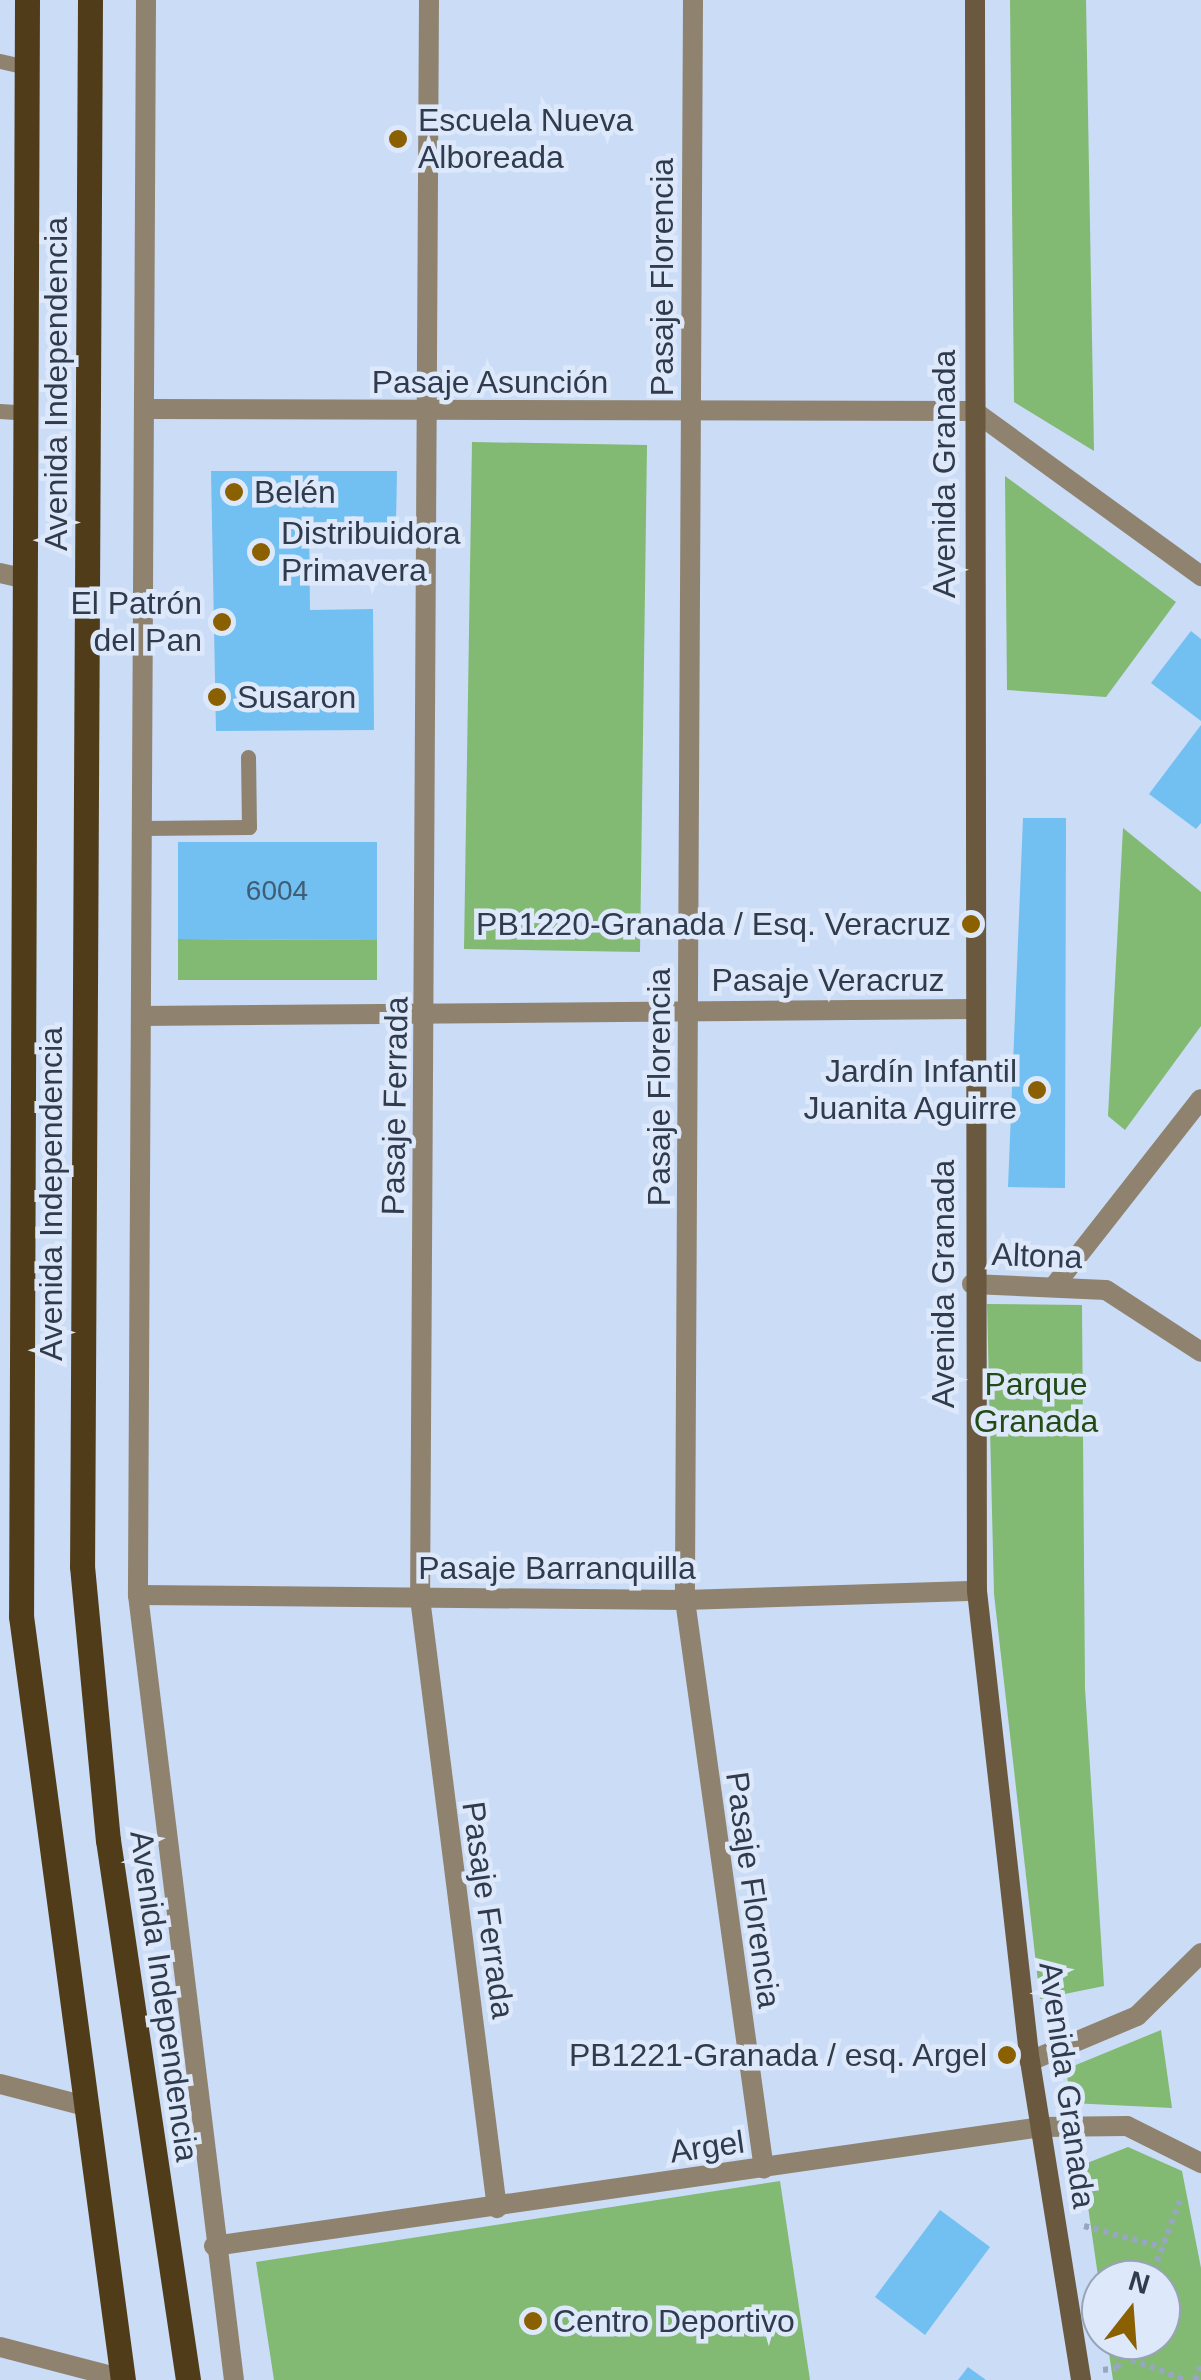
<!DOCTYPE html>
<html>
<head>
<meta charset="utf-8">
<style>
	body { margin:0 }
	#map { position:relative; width:1201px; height:2380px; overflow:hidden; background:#cbdcf7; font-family:Helvetica,sans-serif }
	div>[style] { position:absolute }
	.green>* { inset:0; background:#82b973 }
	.building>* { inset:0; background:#72bff1 }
	.path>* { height:6px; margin-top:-3px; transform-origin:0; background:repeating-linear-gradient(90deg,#98a7bf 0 5px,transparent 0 10px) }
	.lane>* { height:15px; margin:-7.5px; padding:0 7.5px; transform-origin:7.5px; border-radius:7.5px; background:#8f8370 }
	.street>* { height:20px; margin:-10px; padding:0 10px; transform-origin:10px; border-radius:10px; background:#8f8370 }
	.secondary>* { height:20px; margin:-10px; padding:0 10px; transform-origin:10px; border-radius:10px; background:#6a593e }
	.primary>* { height:25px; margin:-12.5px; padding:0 12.5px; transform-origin:12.5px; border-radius:12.5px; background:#503c19 }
	.dots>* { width:28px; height:28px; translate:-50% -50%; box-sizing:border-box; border:5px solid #dde9fb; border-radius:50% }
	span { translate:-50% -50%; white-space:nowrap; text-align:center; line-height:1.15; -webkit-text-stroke:9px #dde9fb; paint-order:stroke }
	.number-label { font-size:28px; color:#405d76 }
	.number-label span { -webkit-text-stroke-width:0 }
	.poi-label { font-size:32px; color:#303c4d }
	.left { translate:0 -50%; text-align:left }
	.right { translate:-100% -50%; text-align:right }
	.street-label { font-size:32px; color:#303c4d }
	.park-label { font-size:32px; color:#224c14 }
	.north { position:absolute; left:1081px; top:2260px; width:100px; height:100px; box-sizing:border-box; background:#dde9fb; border:2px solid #98a4b5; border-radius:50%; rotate:17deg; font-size:28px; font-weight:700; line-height:40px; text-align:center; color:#303c4d }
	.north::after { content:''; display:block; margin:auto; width:35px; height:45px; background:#8a6001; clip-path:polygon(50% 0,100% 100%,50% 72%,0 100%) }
</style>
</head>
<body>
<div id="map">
	<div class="green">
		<div style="clip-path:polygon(1010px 0,1086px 0,1094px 451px,1014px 402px)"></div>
		<div style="clip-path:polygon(472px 442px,647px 445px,640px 952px,464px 949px)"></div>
		<div style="clip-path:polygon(1005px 476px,1176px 602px,1106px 697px,1007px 690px)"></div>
		<div style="clip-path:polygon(1123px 828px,1201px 892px,1201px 1026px,1125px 1130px,1108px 1116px)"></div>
		<div style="clip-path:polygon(178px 939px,377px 940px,377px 980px,178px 980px)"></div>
		<div style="clip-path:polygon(987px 1304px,1082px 1305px,1085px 1688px,1104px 1986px,1040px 1999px,994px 1594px)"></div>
		<div style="clip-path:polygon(1161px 2030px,1172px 2108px,1071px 2103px,1066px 2069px)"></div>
		<div style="clip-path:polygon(1128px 2147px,1182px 2171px,1201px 2268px,1201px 2380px,1113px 2380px,1107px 2340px,1161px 2340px,1161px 2280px,1101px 2280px,1101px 2297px,1082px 2165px)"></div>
		<div style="clip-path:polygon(780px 2181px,810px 2380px,274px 2380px,256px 2262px)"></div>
	</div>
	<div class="building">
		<div style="clip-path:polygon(211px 471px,397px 471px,396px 523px,309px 522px,310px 610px,373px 609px,374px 730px,216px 731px)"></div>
		<div style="clip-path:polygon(1191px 631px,1201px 639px,1201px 721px,1151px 683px)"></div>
		<div style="clip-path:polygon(1201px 725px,1201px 823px,1196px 829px,1149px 794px)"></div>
		<div style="clip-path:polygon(1023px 818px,1066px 818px,1065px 1188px,1008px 1187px)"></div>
		<div style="clip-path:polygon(178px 842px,377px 842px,377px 940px,178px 939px)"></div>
		<div style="clip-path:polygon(940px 2210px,990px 2247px,925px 2335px,875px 2297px)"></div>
		<div style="clip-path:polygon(968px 2367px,986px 2380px,958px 2380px)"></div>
	</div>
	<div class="path">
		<div style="left:1084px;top:2226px;width:81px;rotate:15.1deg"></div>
		<div style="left:1150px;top:2280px;width:85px;rotate:-69.4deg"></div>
		<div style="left:1122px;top:2356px;width:68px;rotate:20.6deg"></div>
		<div style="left:1103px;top:2370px;width:14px;rotate:-8deg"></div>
		<div style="left:1117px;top:2368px;width:30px;rotate:-70deg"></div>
		<div style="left:1195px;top:2380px;width:16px;rotate:-68deg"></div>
	</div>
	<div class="lane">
		<div style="left:0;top:61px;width:28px;rotate:13deg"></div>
		<div style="left:0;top:411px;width:26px;rotate:4deg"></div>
		<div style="left:142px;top:828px;width:107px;rotate:-0.5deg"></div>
		<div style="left:249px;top:827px;width:70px;rotate:-90.8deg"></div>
	</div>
	<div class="street">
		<div style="left:146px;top:0;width:1595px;rotate:90.29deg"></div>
		<div style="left:138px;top:1595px;width:791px;rotate:83.03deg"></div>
		<div style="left:429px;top:0;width:1598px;rotate:90.32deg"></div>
		<div style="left:420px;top:1598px;width:615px;rotate:82.81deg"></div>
		<div style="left:693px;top:0;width:1600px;rotate:90.29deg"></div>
		<div style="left:685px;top:1600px;width:574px;rotate:82.1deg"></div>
		<div style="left:144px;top:409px;width:830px;rotate:0.14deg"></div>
		<div style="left:974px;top:411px;width:281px;rotate:36deg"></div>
		<div style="left:0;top:573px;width:26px;rotate:13deg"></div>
		<div style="left:141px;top:1016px;width:834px;rotate:-0.48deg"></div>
		<div style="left:972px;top:1284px;width:134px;rotate:2.6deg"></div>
		<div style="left:1106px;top:1290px;width:113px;rotate:33.1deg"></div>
		<div style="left:1055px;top:1285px;width:236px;rotate:-51.9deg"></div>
		<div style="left:138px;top:1595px;width:547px;rotate:0.52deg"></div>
		<div style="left:685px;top:1600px;width:292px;rotate:-1.8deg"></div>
		<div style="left:1030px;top:2061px;width:116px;rotate:-22.8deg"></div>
		<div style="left:1137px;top:2016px;width:90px;rotate:-44.5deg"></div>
		<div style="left:0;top:2084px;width:88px;rotate:14.5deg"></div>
		<div style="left:214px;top:2246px;width:837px;rotate:-8.18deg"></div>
		<div style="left:1042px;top:2127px;width:85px;rotate:-0.7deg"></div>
		<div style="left:1127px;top:2126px;width:83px;rotate:26.6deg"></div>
		<div style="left:0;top:2347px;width:127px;rotate:14.6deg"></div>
	</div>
	<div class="secondary">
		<div style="left:975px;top:0;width:1591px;rotate:89.93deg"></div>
		<div style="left:977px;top:1591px;width:473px;rotate:83.6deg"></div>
		<div style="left:1030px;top:2061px;width:323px;rotate:80.9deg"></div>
	</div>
	<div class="primary">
		<div style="left:27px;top:0;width:1616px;rotate:90.21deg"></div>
		<div style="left:21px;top:1616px;width:771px;rotate:82.4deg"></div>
		<div style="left:90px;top:0;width:1566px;rotate:90.29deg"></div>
		<div style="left:82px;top:1566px;width:275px;rotate:84.6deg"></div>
		<div style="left:108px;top:1840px;width:546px;rotate:81.57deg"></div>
	</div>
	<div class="dots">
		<div style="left:398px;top:139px;background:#8a6001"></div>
		<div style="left:234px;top:492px;background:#8a6001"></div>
		<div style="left:261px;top:552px;background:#8a6001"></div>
		<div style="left:222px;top:622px;background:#8a6001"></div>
		<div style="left:217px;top:697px;background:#8a6001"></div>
		<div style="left:971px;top:924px;background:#8a6001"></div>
		<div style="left:1037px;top:1090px;background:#8a6001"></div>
		<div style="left:1007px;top:2055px;background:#8a6001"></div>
		<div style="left:533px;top:2321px;background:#8a6001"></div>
	</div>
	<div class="number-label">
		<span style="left:277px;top:891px">6004</span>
	</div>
	<div class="poi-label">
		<span class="left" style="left:418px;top:139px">Escuela Nueva<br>Alboreada</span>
		<span class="left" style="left:254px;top:492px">Belén</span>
		<span class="left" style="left:281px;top:552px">Distribuidora<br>Primavera</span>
		<span class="right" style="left:202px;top:622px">El Patrón<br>del Pan</span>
		<span class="left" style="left:237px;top:697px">Susaron</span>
		<span class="right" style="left:951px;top:924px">PB1220-Granada / Esq. Veracruz</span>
		<span class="right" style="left:1017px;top:1090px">Jardín Infantil<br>Juanita Aguirre</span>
		<span class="right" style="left:987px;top:2055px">PB1221-Granada / esq. Argel</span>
		<span class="left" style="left:553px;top:2321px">Centro Deportivo</span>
	</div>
	<div class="street-label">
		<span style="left:662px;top:277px;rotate:-90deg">Pasaje Florencia</span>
		<span style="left:490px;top:382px">Pasaje Asunción</span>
		<span style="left:56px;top:384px;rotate:-90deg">Avenida Independencia</span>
		<span style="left:944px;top:474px;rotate:-90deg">Avenida Granada</span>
		<span style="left:828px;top:980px">Pasaje Veracruz</span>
		<span style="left:659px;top:1087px;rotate:-90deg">Pasaje Florencia</span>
		<span style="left:395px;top:1106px;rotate:-89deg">Pasaje Ferrada</span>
		<span style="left:51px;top:1194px;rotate:-90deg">Avenida Independencia</span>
		<span style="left:1037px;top:1256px;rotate:2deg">Altona</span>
		<span style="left:943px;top:1284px;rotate:-90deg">Avenida Granada</span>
		<span style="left:557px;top:1568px">Pasaje Barranquilla</span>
		<span style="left:753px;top:1890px;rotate:82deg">Pasaje Florencia</span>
		<span style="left:488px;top:1910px;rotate:82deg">Pasaje Ferrada</span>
		<span style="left:164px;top:1996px;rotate:82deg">Avenida Independencia</span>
		<span style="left:1067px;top:2085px;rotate:82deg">Avenida Granada</span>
		<span style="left:707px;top:2147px;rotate:-8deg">Argel</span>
	</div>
	<div class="park-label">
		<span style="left:1036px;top:1403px">Parque<br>Granada</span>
	</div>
	<div class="north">N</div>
</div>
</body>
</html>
